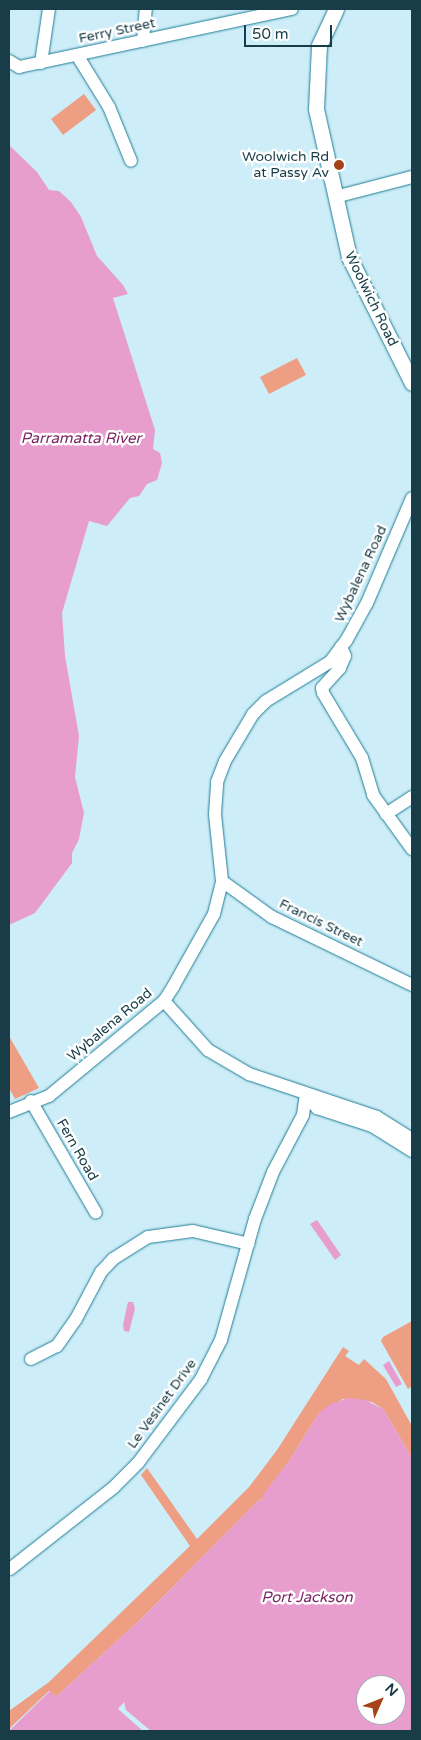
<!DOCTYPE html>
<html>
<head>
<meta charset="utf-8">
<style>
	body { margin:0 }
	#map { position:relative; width:421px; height:1740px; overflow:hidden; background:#cdedf8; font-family:"Varela Round",sans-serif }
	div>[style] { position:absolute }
	.green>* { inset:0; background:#ee9f83 }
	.water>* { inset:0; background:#e79dce }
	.pier>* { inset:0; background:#cdedf8 }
	.roads { filter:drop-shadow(0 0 1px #1d7d96) drop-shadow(0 0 1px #1d7d96) }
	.minor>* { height:12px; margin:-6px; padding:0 6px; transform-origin:6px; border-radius:6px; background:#fff }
	.tertiary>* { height:15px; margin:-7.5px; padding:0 7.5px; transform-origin:7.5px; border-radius:7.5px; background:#fff }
	.dots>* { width:14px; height:14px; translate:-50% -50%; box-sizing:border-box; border:2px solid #fff; border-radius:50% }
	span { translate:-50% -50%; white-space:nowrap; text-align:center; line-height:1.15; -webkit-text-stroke:5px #fff; paint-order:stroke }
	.street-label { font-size:14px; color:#193d48 }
	.poi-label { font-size:14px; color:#193d48 }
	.right { translate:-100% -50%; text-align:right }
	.water-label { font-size:15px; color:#7a2563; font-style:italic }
	.frame { position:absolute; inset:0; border:10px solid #193d48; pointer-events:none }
	.north { position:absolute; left:356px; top:1675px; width:50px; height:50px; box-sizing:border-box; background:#fff; border:1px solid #a3b1b6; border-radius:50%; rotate:46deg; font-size:14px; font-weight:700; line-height:20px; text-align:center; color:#193d48 }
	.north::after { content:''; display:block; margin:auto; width:18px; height:22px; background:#a74118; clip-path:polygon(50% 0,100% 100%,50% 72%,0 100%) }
	.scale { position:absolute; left:244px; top:25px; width:88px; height:22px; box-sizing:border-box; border:2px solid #193d48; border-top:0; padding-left:6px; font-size:15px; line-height:18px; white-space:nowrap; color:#193d48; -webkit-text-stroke:4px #fff; paint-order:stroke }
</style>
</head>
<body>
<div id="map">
	<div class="green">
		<div style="clip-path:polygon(84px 94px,96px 110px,63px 135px,51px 119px)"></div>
		<div style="clip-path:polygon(297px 358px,306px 375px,269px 394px,260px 377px)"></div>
		<div style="clip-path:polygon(9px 1036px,39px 1088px,15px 1099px,9px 1088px)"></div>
		<div style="clip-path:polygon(412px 1321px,412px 1386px,408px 1389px,381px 1341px,383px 1337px)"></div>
		<div style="clip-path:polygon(343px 1347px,349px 1351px,345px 1356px,359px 1365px,364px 1359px,386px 1379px,412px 1426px,412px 1458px,383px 1409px,372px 1402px,343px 1399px,319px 1413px,289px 1461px,263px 1496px,264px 1501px,260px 1499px,141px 1619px,56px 1697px,49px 1691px,9px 1729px,9px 1711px,49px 1682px,190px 1546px,141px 1475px,147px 1468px,197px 1539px,249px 1487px,277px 1450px)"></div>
	</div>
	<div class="water">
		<div style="clip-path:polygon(9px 145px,37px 172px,49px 190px,59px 191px,71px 202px,81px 217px,97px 256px,123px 285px,128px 294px,113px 298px,155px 430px,153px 449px,160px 453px,162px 463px,157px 480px,147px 484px,139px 496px,130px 498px,107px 526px,89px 521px,62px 613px,65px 656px,79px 736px,75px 777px,84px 813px,79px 839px,72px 853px,72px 863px,35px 913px,9px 925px)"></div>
		<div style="clip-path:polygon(317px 1220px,341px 1255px,335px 1260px,310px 1224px)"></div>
		<div style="clip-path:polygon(128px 1302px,133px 1302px,135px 1309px,129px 1332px,124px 1331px,123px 1325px)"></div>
		<div style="clip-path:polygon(389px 1361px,402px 1384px,396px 1387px,383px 1365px)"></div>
		<div style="clip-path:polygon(evenodd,349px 1398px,365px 1400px,383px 1409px,412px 1458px,412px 1731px,9px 1731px,50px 1691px,56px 1697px,141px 1619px,260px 1499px,264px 1501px,262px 1496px,289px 1461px,319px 1413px,330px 1404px,349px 1398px,366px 1685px,396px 1685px,396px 1715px,366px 1715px,366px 1685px)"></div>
	</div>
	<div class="pier">
		<div style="clip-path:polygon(124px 1702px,126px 1710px,151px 1731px,143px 1731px,118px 1709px)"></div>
	</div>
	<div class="roads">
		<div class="minor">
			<div style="left:143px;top:41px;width:32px;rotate:-85deg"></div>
			<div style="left:77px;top:55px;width:61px;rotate:58.4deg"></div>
			<div style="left:109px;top:107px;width:58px;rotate:67.8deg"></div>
			<div style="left:9px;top:61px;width:12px;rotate:31deg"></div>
			<div style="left:19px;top:67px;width:279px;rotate:-12deg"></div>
			<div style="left:41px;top:63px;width:55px;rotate:-81.6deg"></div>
			<div style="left:335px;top:197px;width:80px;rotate:-14.6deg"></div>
			<div style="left:341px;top:647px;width:10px;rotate:66deg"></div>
			<div style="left:345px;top:656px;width:13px;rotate:113deg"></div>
			<div style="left:340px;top:668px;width:27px;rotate:132deg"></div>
			<div style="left:322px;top:688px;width:5px;rotate:79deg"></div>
			<div style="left:323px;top:693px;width:76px;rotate:59deg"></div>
			<div style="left:362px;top:758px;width:39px;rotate:73deg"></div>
			<div style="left:373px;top:795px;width:67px;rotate:54.2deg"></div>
			<div style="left:386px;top:814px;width:31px;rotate:-33deg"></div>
			<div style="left:222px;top:881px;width:62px;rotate:35.8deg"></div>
			<div style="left:272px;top:917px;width:156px;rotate:25.9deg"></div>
			<div style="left:164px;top:1001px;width:66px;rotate:48.1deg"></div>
			<div style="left:208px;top:1050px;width:48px;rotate:30.3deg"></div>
			<div style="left:249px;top:1074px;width:135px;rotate:18.6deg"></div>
			<div style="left:377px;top:1117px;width:41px;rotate:32.2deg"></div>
			<div style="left:306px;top:1094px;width:18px;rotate:52deg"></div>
			<div style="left:317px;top:1108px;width:58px;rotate:18.1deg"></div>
			<div style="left:372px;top:1126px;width:47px;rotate:32deg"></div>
			<div style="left:31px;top:1101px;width:129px;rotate:59.9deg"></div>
			<div style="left:9px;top:1112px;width:43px;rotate:-21.8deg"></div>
			<div style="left:49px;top:1096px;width:149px;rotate:-39.6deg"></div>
			<div style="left:164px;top:1001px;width:17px;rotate:-57deg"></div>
			<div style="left:173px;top:987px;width:84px;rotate:-60.7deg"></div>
			<div style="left:214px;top:914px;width:34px;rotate:-76deg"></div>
			<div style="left:222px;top:881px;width:67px;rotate:-96deg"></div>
			<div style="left:215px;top:814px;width:32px;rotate:-86deg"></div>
			<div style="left:217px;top:782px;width:22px;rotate:-69deg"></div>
			<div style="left:225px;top:761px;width:55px;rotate:-59.2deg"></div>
			<div style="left:253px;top:714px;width:18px;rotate:-45deg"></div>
			<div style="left:266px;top:701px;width:75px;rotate:-31.4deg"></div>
			<div style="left:330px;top:662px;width:26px;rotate:-53deg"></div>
			<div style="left:346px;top:641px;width:43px;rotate:-61.1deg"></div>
			<div style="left:367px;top:603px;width:114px;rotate:-66.8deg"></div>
			<div style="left:31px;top:1359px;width:29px;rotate:-27deg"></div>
			<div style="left:57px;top:1346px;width:33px;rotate:-55deg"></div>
			<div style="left:76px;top:1319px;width:53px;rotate:-62deg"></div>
			<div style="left:101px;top:1272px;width:18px;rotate:-47deg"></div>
			<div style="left:113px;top:1259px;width:41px;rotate:-32.2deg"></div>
			<div style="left:148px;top:1237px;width:45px;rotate:-7.6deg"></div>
			<div style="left:193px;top:1231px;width:57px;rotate:13.1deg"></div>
			<div style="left:10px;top:1569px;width:131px;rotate:-38.2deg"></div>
			<div style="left:113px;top:1488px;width:35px;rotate:-45deg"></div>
			<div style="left:138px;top:1463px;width:105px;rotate:-53.1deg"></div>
			<div style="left:201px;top:1379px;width:44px;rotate:-62.9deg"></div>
			<div style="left:221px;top:1340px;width:126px;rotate:-74.3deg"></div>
			<div style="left:255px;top:1219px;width:50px;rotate:-69deg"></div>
			<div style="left:273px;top:1172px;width:64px;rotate:-62.2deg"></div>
			<div style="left:303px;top:1115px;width:21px;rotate:-82deg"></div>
		</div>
		<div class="tertiary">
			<div style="left:336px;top:9px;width:40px;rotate:115deg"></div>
			<div style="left:319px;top:45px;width:64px;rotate:92.7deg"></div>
			<div style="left:316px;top:109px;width:152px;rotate:77.4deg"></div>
			<div style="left:349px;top:257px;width:141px;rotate:63.4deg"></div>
		</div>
	</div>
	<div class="dots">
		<div style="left:339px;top:165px;background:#a74118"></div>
	</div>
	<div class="street-label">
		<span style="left:117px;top:31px;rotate:-12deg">Ferry Street</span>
		<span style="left:371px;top:299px;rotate:64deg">Woolwich Road</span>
		<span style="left:361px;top:574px;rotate:-65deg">Wybalena Road</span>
		<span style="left:321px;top:923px;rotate:26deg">Francis Street</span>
		<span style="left:110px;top:1025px;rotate:-40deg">Wybalena Road</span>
		<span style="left:77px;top:1150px;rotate:60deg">Fern Road</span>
		<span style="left:162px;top:1404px;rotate:-54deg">Le Vesinet Drive</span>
	</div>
	<div class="poi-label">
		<span class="right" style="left:329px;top:165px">Woolwich Rd<br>at Passy Av</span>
	</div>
	<div class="water-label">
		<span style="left:81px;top:439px">Parramatta River</span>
		<span style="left:307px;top:1598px">Port Jackson</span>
	</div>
	<div class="frame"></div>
	<div class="north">N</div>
	<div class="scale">50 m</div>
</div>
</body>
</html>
